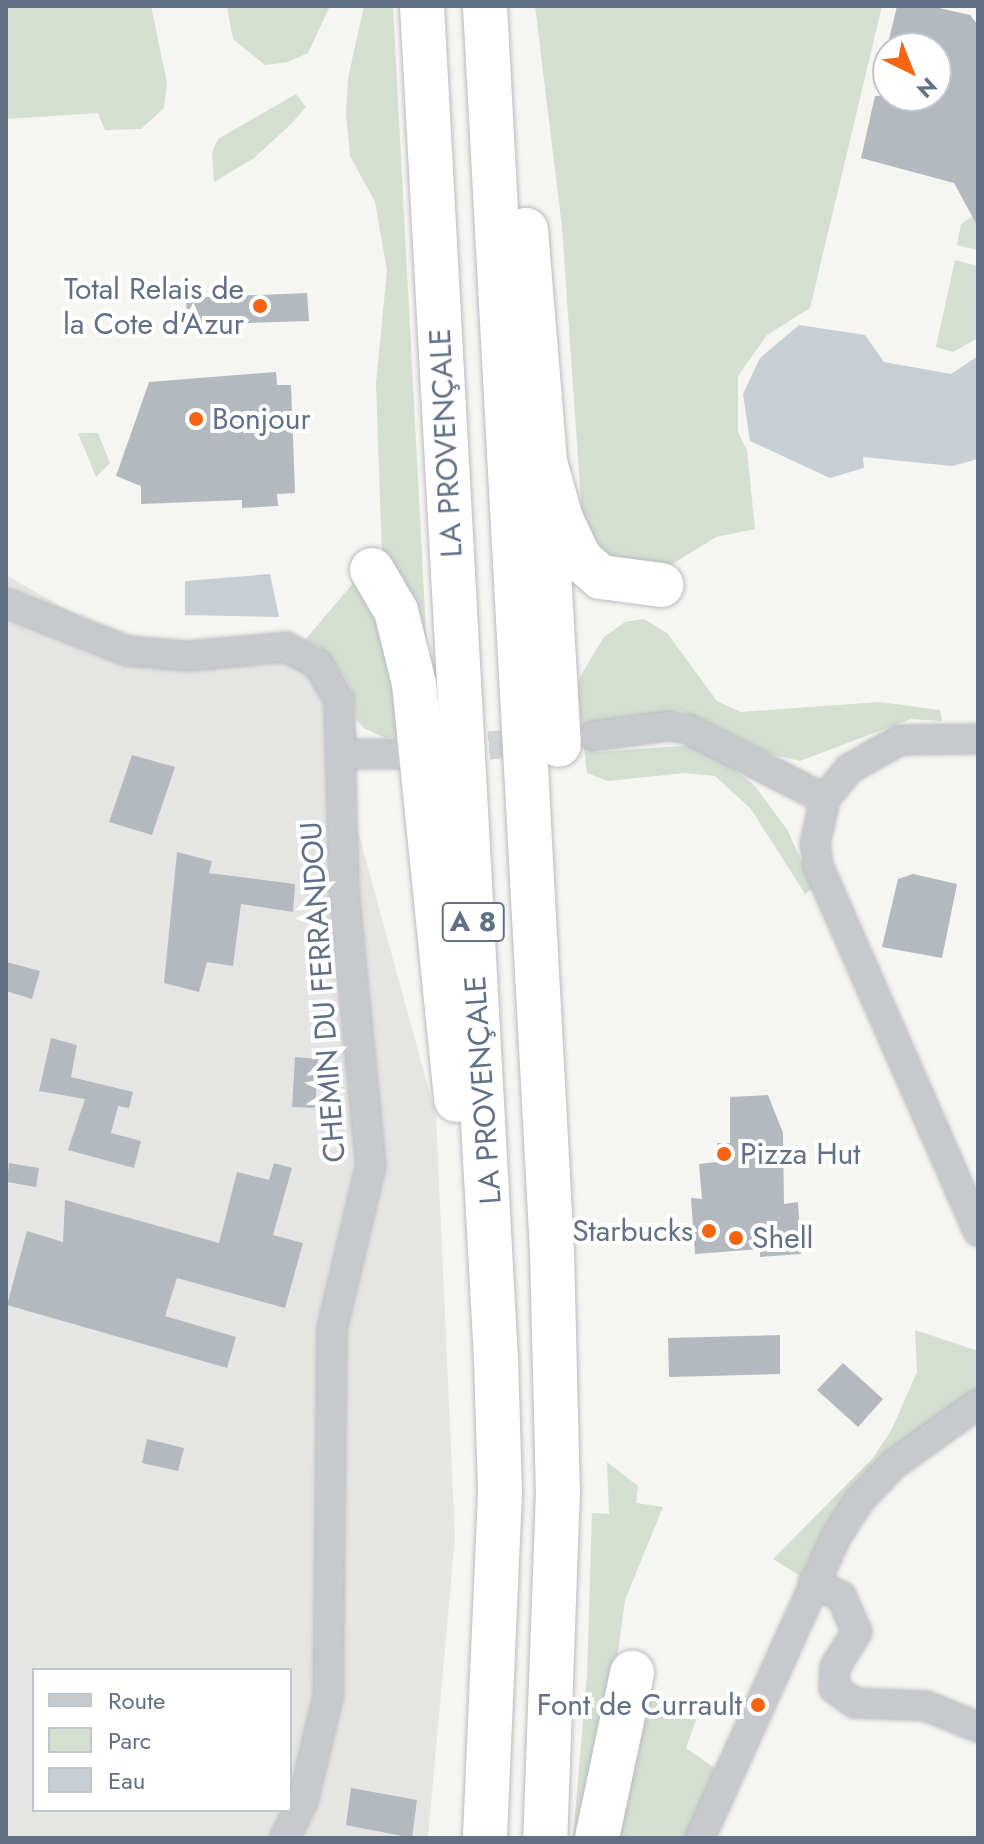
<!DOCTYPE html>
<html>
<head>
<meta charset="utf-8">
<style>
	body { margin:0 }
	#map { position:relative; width:984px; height:1844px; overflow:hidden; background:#f5f5f1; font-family:Jost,sans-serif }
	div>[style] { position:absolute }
	.built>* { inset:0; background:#e5e6e4 }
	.green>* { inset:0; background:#d4ded1 }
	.water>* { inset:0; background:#c7cfd5 }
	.building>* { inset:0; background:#b3b9bf }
	.street-tunnel>* { height:28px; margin-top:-14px; transform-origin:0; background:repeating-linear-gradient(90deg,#d0d4d6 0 28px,transparent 0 42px) }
	.roads { filter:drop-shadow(0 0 2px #b8bbbe) drop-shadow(0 0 2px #b8bbbe) }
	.street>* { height:28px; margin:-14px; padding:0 14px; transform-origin:14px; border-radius:14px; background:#c7c9cd }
	.highway>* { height:44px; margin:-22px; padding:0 22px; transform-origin:22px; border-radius:22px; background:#fff }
	.dots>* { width:22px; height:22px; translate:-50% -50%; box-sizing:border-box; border:4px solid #fff; border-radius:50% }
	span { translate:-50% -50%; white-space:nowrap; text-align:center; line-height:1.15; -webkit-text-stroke:8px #fff; paint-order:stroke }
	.shield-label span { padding:2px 6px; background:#fff; border:2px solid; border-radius:6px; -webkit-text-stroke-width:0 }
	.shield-label { font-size:28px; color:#617085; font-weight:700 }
	.poi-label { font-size:30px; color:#617085 }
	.right { translate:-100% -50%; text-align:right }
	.left { translate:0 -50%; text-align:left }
	.street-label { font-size:30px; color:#617085 }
	.frame { position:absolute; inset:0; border:8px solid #617085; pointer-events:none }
	.legend { position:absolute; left:32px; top:1668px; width:260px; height:144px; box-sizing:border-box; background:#fff; border:2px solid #c0c6ce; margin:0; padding:10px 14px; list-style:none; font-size:24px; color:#617085 }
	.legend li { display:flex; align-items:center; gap:16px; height:40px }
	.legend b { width:40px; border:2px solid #c0c6ce }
	.north { position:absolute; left:872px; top:32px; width:80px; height:80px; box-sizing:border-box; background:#fff; border:2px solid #c0c6ce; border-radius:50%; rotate:137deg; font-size:22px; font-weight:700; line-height:32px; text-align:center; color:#617085 }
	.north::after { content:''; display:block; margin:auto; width:28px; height:36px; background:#f46412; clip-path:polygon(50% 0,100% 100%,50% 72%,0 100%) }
</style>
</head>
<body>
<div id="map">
	<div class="built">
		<div style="clip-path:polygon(evenodd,6px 575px,115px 637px,170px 642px,278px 634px,305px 640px,330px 657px,352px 690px,357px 738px,353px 813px,436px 1116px,455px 1537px,428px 1838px,6px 1838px,6px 575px,34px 1670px,290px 1670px,290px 1810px,34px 1810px,34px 1670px)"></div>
	</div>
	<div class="green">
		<div style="clip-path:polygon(6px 6px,151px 6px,167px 83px,164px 108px,141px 129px,105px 130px,98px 113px,6px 119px)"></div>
		<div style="clip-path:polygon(227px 6px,330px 6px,308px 53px,288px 62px,265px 65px,233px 39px)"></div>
		<div style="clip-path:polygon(364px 6px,393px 6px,427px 650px,382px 554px,376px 384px,387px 270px,375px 202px,350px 156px,346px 115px,348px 78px)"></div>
		<div style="clip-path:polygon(535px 6px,882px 6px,810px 308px,767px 335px,738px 376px,738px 432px,747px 450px,755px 529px,716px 537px,658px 573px,604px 569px,582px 516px,562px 227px)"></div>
		<div style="clip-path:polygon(296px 94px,306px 107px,290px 125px,254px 158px,214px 182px,212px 152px,218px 139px)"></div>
		<div style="clip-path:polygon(973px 216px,978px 217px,978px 250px,957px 245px,961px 224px)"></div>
		<div style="clip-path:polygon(955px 260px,978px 266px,978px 338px,953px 352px,936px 347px)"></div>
		<div style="clip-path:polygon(78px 433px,98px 433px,110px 463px,96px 477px)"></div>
		<div style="clip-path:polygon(360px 575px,372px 591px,407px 734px,386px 738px,365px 729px,356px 720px,352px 690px,342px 673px,319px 646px,305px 640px)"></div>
		<div style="clip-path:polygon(644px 619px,667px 633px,717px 701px,741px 712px,879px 702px,940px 710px,942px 721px,911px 719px,800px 761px,770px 754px,682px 711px,592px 722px,596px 752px,693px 745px,719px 757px,755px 786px,788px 831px,813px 888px,805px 894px,751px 809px,715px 776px,684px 773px,608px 781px,587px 773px,577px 690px,581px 675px,604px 637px,625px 622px)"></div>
		<div style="clip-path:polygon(915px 1330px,978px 1351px,978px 1392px,802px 1577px,773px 1559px,873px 1458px,892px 1429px,917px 1372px)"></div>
		<div style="clip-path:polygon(607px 1462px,638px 1486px,636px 1503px,663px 1507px,625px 1600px,612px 1699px,584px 1838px,573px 1838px,587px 1675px,592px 1513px,609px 1514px)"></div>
		<div style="clip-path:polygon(645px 1683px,696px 1720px,686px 1748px,716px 1769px,689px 1838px,608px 1838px)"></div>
	</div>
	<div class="water">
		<div style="clip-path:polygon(799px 325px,865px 335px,884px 362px,951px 374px,978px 356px,978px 459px,952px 466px,863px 457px,864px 468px,830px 478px,750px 441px,743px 394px,760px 358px)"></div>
		<div style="clip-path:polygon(270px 574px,279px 617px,185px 615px,185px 581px)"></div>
	</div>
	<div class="building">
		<div style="clip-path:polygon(897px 6px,930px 6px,970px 15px,978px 25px,978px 227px,954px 183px,861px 158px,875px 96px,936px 96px,936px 48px,887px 48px)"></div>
		<div style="clip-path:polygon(307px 293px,309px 321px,187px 325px,186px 298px)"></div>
		<div style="clip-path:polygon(276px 372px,277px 385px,291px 385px,295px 493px,277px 494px,278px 506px,242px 508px,242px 500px,141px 504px,141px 486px,116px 476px,149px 382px)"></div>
		<div style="clip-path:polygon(132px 755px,175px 767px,152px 835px,109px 822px)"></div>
		<div style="clip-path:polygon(177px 852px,212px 861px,209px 873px,295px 884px,293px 912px,241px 904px,233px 966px,207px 962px,199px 992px,164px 983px)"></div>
		<div style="clip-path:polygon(913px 874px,957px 884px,942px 958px,882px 947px,898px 879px)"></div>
		<div style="clip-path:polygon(6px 962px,40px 971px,32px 999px,6px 991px)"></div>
		<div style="clip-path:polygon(51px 1038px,77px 1045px,71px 1077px,133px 1092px,129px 1108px,118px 1106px,111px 1133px,141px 1141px,134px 1168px,68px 1150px,85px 1099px,39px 1091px)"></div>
		<div style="clip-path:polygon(295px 1057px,318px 1059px,315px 1108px,292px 1107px)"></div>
		<div style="clip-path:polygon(768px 1095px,783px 1133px,784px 1204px,798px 1202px,801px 1254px,760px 1257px,760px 1249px,695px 1254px,691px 1198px,702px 1199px,699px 1164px,718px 1162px,717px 1143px,730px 1143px,730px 1097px)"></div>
		<div style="clip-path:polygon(9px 1163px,39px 1168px,36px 1187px,7px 1182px)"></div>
		<div style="clip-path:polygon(274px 1163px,292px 1168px,273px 1235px,303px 1243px,285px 1308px,177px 1278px,165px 1316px,236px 1337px,227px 1368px,7px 1305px,27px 1231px,63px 1242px,65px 1200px,219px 1243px,237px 1172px,269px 1180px)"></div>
		<div style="clip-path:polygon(780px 1335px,780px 1374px,669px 1377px,668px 1338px)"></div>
		<div style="clip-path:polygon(843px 1363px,883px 1399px,858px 1427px,817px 1390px)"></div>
		<div style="clip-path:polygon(147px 1439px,184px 1448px,178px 1471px,142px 1463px)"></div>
		<div style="clip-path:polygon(351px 1788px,417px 1800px,412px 1838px,346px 1825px)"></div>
	</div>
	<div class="street-tunnel">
		<div style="left:447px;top:749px;width:94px;rotate:-4.9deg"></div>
	</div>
	<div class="roads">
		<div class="street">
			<div style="left:6px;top:603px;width:130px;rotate:21.6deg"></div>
			<div style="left:127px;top:651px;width:61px;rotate:4.7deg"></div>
			<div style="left:188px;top:656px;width:98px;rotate:-5.2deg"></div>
			<div style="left:286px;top:647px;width:36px;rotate:28deg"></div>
			<div style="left:318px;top:664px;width:42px;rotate:59.7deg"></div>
			<div style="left:339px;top:700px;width:191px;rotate:88.5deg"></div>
			<div style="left:344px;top:891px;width:275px;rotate:84.4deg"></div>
			<div style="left:371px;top:1165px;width:169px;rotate:103.4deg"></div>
			<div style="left:332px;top:1329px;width:368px;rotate:90.6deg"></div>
			<div style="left:328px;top:1697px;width:107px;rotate:103.5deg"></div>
			<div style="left:303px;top:1801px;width:41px;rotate:115.9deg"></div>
			<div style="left:594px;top:736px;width:76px;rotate:-7.6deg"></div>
			<div style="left:669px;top:726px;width:19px;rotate:9deg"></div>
			<div style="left:688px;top:729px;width:154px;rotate:27.1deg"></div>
			<div style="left:978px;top:739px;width:78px;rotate:179.3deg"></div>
			<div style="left:900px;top:740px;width:59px;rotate:150.4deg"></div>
			<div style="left:849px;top:769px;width:38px;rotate:129deg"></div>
			<div style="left:825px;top:799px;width:46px;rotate:102.5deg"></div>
			<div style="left:815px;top:844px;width:22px;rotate:82deg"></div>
			<div style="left:818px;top:866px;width:399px;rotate:66.3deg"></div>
			<div style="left:343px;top:754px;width:55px"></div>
			<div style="left:813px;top:1583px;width:31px;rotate:25deg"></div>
			<div style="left:841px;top:1596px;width:39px;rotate:66deg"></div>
			<div style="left:857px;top:1632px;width:41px;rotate:122.2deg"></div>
			<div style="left:835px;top:1667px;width:21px;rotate:93deg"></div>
			<div style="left:834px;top:1688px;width:26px;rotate:36deg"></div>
			<div style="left:855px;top:1703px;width:71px;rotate:2.4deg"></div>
			<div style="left:926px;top:1706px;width:56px;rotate:22deg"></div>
			<div style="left:700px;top:1838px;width:330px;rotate:-65.7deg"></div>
			<div style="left:836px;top:1537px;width:43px;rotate:-57.4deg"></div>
			<div style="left:859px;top:1501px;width:51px;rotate:-46.6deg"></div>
			<div style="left:894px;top:1464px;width:103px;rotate:-35.5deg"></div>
		</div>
		<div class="highway">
			<div style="left:422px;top:6px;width:1354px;rotate:86.87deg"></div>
			<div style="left:496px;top:1358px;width:135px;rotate:88.3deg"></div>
			<div style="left:500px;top:1493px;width:345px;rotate:92.5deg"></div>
			<div style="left:485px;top:6px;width:1247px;rotate:86.92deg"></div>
			<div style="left:552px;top:1251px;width:240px;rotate:88.6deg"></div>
			<div style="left:558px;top:1491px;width:347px;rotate:92.1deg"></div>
			<div style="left:526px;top:230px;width:233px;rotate:85.3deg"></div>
			<div style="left:545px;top:462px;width:59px;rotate:74.3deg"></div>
			<div style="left:561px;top:519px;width:44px;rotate:64.6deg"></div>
			<div style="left:580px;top:559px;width:28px;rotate:41deg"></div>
			<div style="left:601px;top:577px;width:61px;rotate:7.6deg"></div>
			<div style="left:545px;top:504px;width:241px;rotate:86.7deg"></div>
			<div style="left:372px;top:570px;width:48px;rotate:59.7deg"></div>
			<div style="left:396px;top:611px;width:75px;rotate:76.1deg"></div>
			<div style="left:414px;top:684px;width:418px;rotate:84.2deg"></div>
			<div style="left:597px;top:1838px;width:169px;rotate:-78deg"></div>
		</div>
	</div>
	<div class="dots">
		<div style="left:260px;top:306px;background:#f46412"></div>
		<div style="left:196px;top:419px;background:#f46412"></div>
		<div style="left:724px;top:1154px;background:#f46412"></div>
		<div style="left:709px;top:1231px;background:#f46412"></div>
		<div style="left:736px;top:1238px;background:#f46412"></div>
		<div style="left:758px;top:1705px;background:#f46412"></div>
	</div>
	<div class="shield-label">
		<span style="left:473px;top:922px">A 8</span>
	</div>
	<div class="poi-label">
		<span class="right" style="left:244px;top:306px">Total Relais de<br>la Cote d'Azur</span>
		<span class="left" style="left:212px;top:419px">Bonjour</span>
		<span class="left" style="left:740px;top:1154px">Pizza Hut</span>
		<span class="right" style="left:693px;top:1231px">Starbucks</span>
		<span class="left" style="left:752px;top:1238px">Shell</span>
		<span class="right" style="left:742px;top:1705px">Font de Currault</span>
	</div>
	<div class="street-label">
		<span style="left:446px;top:443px;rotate:-93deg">LA PROVENÇALE</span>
		<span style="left:323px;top:992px;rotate:-94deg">CHEMIN DU FERRANDOU</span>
		<span style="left:483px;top:1090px;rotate:-94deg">LA PROVENÇALE</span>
	</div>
	<div class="frame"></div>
	<ul class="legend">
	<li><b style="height:10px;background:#c7c9cd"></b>Route</li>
	<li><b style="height:22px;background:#d4ded1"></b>Parc</li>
	<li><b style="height:22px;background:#c7cfd5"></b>Eau</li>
	</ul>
	<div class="north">N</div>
</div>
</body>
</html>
